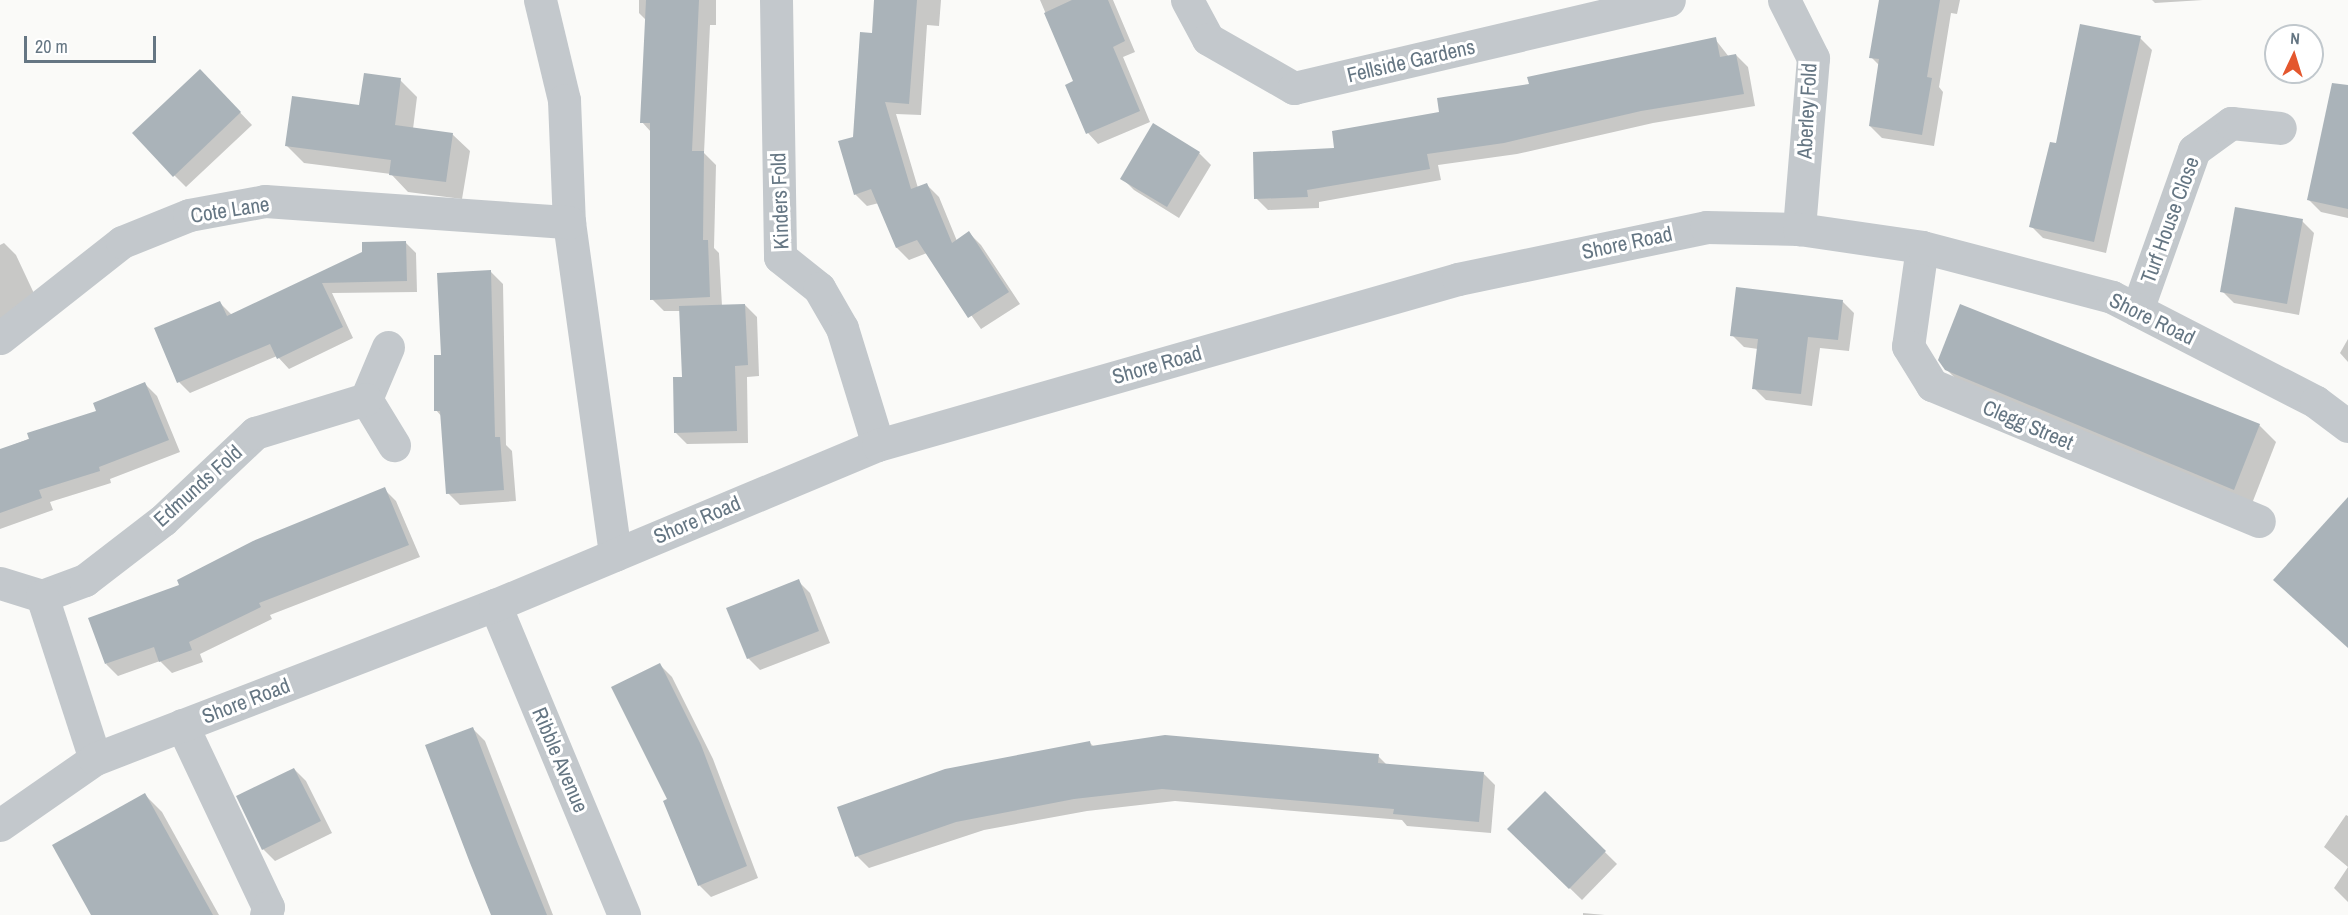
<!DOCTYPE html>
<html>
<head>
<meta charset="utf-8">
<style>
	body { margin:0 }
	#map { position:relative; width:2348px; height:915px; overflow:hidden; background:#fafaf8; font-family:"Archivo Narrow",sans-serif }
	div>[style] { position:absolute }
	.shadow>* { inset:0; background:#0003 }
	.building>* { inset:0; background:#aab3b9 }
	.street>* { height:33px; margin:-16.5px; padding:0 16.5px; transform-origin:16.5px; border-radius:16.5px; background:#c3c8cc }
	span { translate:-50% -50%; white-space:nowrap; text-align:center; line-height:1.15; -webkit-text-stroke:6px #fff; paint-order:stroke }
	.street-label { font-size:21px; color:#657683 }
	.north { position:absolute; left:2264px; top:24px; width:60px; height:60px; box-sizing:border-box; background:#fff; border:2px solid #c1c8cd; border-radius:50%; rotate:4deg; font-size:16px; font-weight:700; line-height:24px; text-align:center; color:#657683 }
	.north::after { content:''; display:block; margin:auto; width:21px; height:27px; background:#e4572e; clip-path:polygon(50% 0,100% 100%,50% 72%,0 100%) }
	.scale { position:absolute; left:24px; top:36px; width:132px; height:27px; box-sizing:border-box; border:3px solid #657683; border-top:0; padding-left:8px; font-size:18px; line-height:21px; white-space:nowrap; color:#657683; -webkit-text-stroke:4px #fff; paint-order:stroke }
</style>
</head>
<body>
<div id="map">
	<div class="shadow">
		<div style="clip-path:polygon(639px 0,716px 0,716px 25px,710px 25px,704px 153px,716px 165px,714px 248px,719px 253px,722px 306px,745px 305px,757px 317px,759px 376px,747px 377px,748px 443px,687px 444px,675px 432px,684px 378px,681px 311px,664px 311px,652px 299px,651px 132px,642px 122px,646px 20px,639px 13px)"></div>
		<div style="clip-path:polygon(875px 0,941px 0,939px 26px,927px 25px,921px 115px,896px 114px,918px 188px,927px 185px,939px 197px,957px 241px,969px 233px,981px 245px,1020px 304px,981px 329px,927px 253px,909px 260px,897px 248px,879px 203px,867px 206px,855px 194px,855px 138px,873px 35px)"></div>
		<div style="clip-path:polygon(1040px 0,1113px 0,1135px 52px,1123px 57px,1150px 122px,1098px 144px,1088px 133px,1067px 86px,1075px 82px)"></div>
		<div style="clip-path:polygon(1880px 0,1960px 0,1957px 14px,1951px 13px,1939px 87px,1943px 92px,1934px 146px,1882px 138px,1870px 126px,1880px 66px,1871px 57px)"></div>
		<div style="clip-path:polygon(2152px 0,2203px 0,2155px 3px)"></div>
		<div style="clip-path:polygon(2140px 38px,2152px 50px,2106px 253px,2043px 238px,2031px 226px,2057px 145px)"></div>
		<div style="clip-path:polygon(1715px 39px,1729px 57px,1736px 55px,1748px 67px,1755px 106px,1653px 123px,1517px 154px,1438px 165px,1441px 180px,1319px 202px,1319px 208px,1268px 210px,1256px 198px,1336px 150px,1441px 113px,1531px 85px)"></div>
		<div style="clip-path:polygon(400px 80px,417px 97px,413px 129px,452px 134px,470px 151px,462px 199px,408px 192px,391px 174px,304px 163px,287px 146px,361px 106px)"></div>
		<div style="clip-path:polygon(212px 83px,252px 125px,186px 187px,174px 175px)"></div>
		<div style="clip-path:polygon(2348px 116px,2348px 218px,2321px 212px,2309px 200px)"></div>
		<div style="clip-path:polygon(1199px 153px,1211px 165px,1179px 218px,1134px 190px,1122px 178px)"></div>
		<div style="clip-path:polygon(2302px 221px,2314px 233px,2299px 315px,2234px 303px,2222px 291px)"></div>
		<div style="clip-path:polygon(405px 242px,416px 253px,417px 292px,332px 293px,353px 338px,289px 369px,277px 356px,190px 393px,179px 382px,220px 303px,232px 315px)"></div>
		<div style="clip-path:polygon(4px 243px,16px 255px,38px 302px,0 319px,0 245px)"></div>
		<div style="clip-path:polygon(491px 272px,503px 284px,506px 445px,512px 451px,516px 501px,460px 505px,448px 493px,442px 417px,436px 410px,443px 356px)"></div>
		<div style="clip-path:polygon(1842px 301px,1854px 313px,1849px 351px,1820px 348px,1812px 406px,1766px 400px,1754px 388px,1758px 349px,1744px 347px,1732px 335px)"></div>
		<div style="clip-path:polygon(2348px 339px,2348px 362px,2340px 353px)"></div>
		<div style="clip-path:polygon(1946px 369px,2259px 425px,2276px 442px,2251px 506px,1964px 387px)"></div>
		<div style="clip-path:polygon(145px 384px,157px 396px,180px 452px,110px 479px,111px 483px,50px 502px,53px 510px,0 529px,0 450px,98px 412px)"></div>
		<div style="clip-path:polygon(384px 489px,396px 501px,420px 557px,270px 615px,272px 619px,200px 654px,203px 662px,172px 673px,160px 661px,118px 676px,106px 664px,181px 586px)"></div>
		<div style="clip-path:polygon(798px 581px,810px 593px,830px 643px,760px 670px,748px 658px)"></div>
		<div style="clip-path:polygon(660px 665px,672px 677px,713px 759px,758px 878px,711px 897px,699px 885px,669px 800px)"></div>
		<div style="clip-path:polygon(473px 729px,485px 741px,553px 915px,493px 915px)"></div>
		<div style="clip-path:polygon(1090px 743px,1094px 747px,1378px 756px,1387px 765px,1483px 773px,1495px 785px,1491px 833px,1407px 826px,1402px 820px,1175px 801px,1087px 811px,984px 830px,869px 868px,857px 856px)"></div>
		<div style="clip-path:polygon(294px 769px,306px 781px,332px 833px,275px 861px,263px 849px,238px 797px)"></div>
		<div style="clip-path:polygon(1545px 793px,1617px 864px,1582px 900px,1509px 829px)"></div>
		<div style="clip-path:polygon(145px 795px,162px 812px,219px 915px,136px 915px)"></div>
		<div style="clip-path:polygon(2346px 815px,2348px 816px,2348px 902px,2334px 888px,2348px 867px,2324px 847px)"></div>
		<div style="clip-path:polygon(1583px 913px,1605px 915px,1583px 915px)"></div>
	</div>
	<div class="building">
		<div style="clip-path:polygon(646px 0,699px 0,692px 151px,704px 151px,703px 240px,708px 240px,710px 297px,650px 300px,650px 123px,640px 123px)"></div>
		<div style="clip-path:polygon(874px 0,917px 0,909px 104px,885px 102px,911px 189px,927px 183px,952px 243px,969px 231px,1009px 292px,968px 318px,917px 240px,896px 248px,871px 189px,854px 195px,838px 141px,853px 137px,860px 32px,872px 33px)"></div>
		<div style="clip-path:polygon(1072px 0,1108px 0,1125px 41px,1113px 47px,1140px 111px,1086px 134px,1065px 85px,1073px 81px,1044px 13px)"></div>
		<div style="clip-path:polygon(1879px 0,1940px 0,1927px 77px,1932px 78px,1922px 135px,1869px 126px,1879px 59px,1869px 58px)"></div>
		<div style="clip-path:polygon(2080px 24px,2141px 36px,2094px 242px,2029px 227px,2050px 142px,2056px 143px)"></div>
		<div style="clip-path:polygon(1716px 37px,1720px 57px,1736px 54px,1744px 94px,1641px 111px,1504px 143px,1427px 154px,1430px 169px,1307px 190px,1308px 197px,1254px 199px,1253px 152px,1334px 148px,1332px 131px,1439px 112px,1437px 98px,1529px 84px,1527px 77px)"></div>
		<div style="clip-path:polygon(200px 69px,241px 112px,173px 177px,132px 133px)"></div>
		<div style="clip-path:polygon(364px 73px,401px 78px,395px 125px,453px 133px,446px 182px,389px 175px,391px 160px,285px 146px,292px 96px,359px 105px)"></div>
		<div style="clip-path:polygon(2332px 83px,2348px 85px,2348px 209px,2307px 200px)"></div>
		<div style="clip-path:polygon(1153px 123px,1200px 152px,1167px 207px,1120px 179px)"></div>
		<div style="clip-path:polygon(2235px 207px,2303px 219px,2287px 304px,2220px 292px)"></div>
		<div style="clip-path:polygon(406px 241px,407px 281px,322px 283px,343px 327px,277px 359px,270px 344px,177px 383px,154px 328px,220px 301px,227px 316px,362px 252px,362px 242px)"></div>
		<div style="clip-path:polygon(491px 270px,495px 437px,500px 437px,504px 490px,446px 494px,440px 411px,434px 411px,434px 355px,441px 355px,437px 273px)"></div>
		<div style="clip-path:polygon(1736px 287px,1843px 300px,1838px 340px,1808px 337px,1801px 394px,1752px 389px,1758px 339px,1730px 336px)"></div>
		<div style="clip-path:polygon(745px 304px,748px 365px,735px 366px,737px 431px,674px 433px,673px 377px,682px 377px,679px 306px)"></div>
		<div style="clip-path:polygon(1960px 304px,2260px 424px,2234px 490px,1945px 370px,1938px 360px)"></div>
		<div style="clip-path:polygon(145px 382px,169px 440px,99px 467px,100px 471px,39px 490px,42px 498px,0 513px,0 449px,29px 439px,27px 433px,96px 411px,93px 403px)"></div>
		<div style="clip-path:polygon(385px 487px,409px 545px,259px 603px,261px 607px,189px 642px,192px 650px,159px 662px,154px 647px,105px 664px,88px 618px,179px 585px,177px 580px,253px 541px)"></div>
		<div style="clip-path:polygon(2348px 497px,2348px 648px,2273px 580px)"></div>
		<div style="clip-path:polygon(799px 579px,819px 631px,747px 659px,726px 608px)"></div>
		<div style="clip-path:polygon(660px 663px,701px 745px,747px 866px,698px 886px,663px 801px,667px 799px,611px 687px)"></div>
		<div style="clip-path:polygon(473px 727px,518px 844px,547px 915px,491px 915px,470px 863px,425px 745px)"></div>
		<div style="clip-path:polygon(1165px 735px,1379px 754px,1378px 763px,1484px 772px,1479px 822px,1393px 814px,1394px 809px,1162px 789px,1074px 799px,956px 822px,855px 857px,837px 807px,945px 769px,1090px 741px,1091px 746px)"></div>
		<div style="clip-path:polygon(294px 768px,321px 821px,262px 850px,236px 796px)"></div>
		<div style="clip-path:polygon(1545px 791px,1606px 851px,1569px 889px,1507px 829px)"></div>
		<div style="clip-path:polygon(145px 793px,213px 915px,91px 915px,52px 845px)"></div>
	</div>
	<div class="street">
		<div style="left:540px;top:0;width:103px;rotate:76.5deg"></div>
		<div style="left:564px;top:100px;width:122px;rotate:87.7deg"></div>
		<div style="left:569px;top:222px;width:336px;rotate:82.1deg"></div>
		<div style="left:776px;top:0;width:257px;rotate:89.1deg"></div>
		<div style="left:780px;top:257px;width:50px;rotate:38.5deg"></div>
		<div style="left:819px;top:288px;width:46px;rotate:60.1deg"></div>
		<div style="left:842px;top:328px;width:122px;rotate:72.9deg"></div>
		<div style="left:1187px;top:0;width:44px;rotate:61.7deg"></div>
		<div style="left:1208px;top:39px;width:99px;rotate:29.7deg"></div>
		<div style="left:1294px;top:88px;width:385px;rotate:-13.2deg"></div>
		<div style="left:1784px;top:0;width:65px;rotate:63.4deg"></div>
		<div style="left:1813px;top:58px;width:172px;rotate:94.7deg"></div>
		<div style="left:1922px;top:247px;width:100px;rotate:98deg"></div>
		<div style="left:1908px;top:346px;width:46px;rotate:58.4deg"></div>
		<div style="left:1932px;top:385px;width:354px;rotate:22.6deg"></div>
		<div style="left:2137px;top:310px;width:170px;rotate:-70.4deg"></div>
		<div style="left:2194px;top:150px;width:46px;rotate:-36.1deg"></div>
		<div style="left:2231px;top:123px;width:49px;rotate:5.8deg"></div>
		<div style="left:0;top:338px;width:155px;rotate:-38.2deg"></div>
		<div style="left:122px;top:242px;width:72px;rotate:-21.9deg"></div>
		<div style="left:189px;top:215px;width:77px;rotate:-10.4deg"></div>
		<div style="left:265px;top:201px;width:305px;rotate:4deg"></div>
		<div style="left:388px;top:347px;width:56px;rotate:112.9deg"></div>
		<div style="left:366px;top:399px;width:54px;rotate:58.7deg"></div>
		<div style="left:0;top:583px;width:44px;rotate:17.2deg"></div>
		<div style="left:42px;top:596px;width:46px;rotate:-20.4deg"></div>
		<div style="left:85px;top:580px;width:98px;rotate:-37.6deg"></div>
		<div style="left:163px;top:520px;width:127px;rotate:-43.4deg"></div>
		<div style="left:255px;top:433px;width:116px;rotate:-17deg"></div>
		<div style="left:42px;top:596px;width:171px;rotate:72deg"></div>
		<div style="left:495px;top:605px;width:336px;rotate:67.4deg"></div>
		<div style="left:182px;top:725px;width:201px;rotate:64.7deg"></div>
		<div style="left:268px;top:907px;width:8px;rotate:104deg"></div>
		<div style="left:0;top:825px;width:116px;rotate:-34.8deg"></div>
		<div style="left:95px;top:759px;width:429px;rotate:-21.1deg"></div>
		<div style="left:495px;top:605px;width:415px;rotate:-22.7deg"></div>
		<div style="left:878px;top:445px;width:603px;rotate:-15.97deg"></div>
		<div style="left:1458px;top:279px;width:253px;rotate:-11.8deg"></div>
		<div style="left:1706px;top:227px;width:93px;rotate:1.2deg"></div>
		<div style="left:1799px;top:229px;width:124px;rotate:8.3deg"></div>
		<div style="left:1922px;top:247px;width:196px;rotate:14.7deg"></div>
		<div style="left:2112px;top:297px;width:229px;rotate:27.2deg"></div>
		<div style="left:2316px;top:402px;width:40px;rotate:37deg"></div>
	</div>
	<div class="street-label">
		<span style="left:1411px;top:61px;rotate:-13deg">Fellside Gardens</span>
		<span style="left:1807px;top:111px;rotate:-87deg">Aberley Fold</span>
		<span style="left:780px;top:201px;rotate:-92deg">Kinders Fold</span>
		<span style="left:230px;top:210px;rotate:-9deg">Cote Lane</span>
		<span style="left:2170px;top:220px;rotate:-70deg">Turf House Close</span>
		<span style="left:1627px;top:243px;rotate:-12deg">Shore Road</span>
		<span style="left:2152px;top:319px;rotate:26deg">Shore Road</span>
		<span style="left:1157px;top:365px;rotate:-16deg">Shore Road</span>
		<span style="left:2028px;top:425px;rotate:23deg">Clegg Street</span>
		<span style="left:198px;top:486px;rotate:-42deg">Edmunds Fold</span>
		<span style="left:697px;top:520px;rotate:-23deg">Shore Road</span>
		<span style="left:246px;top:701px;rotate:-21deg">Shore Road</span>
		<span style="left:560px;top:760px;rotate:67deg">Ribble Avenue</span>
	</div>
	<div class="north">N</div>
	<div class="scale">20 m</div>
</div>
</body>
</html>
